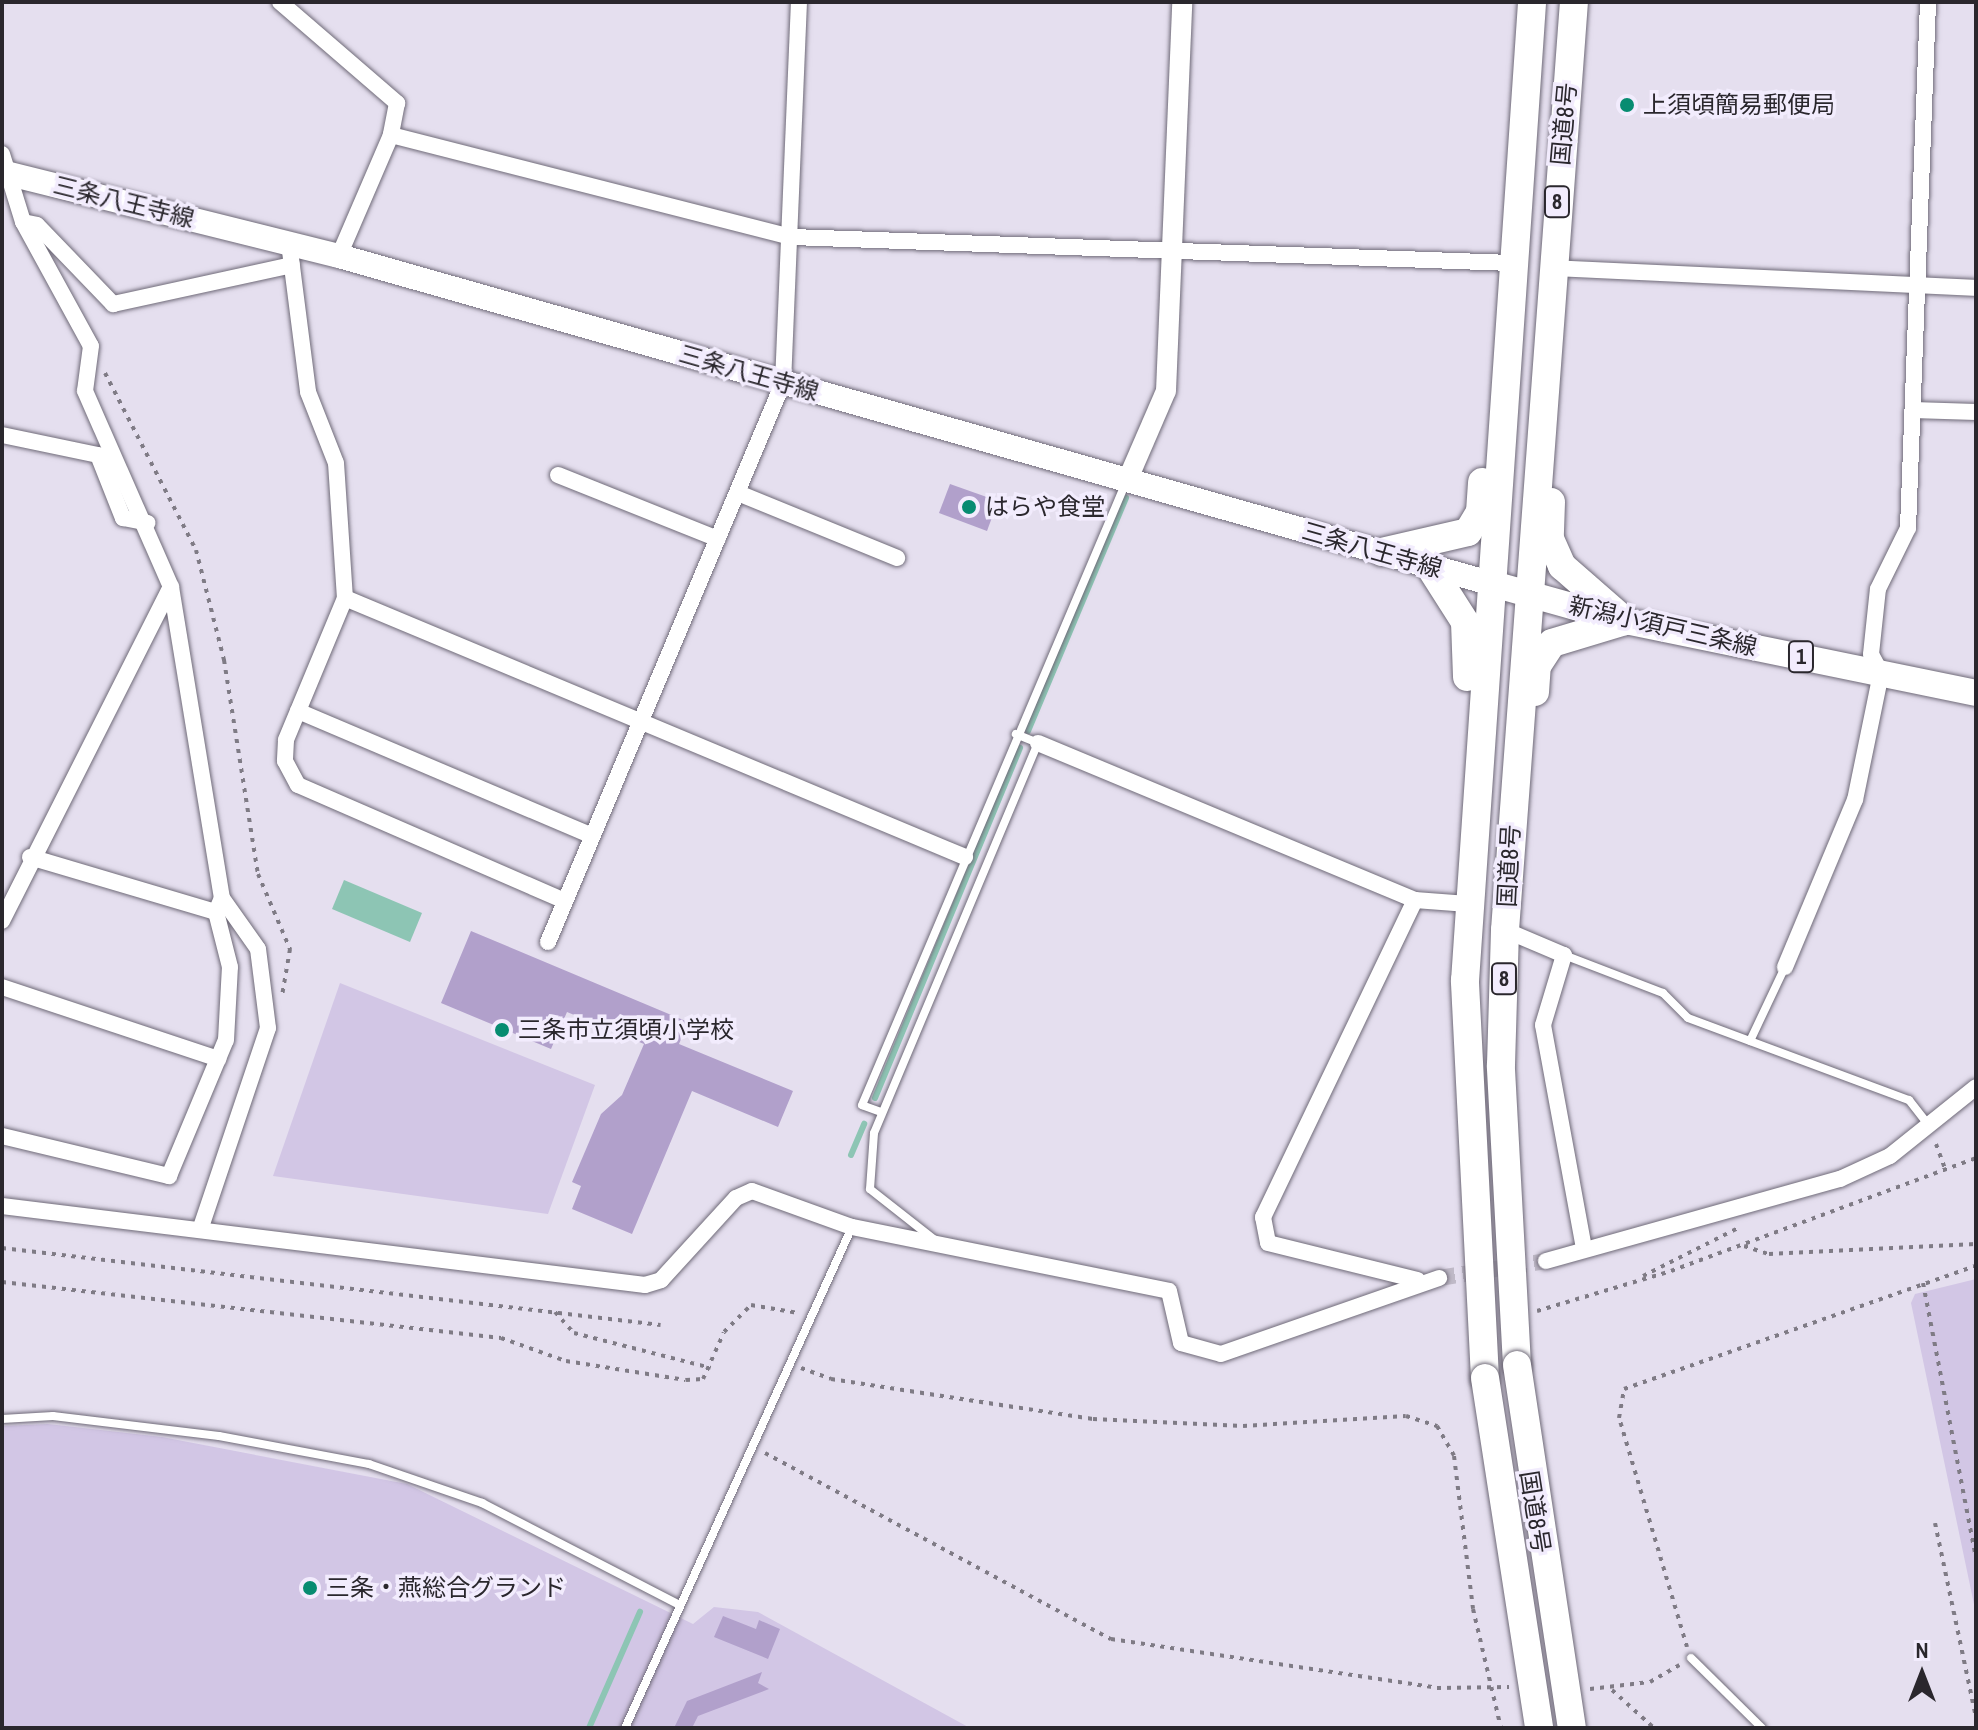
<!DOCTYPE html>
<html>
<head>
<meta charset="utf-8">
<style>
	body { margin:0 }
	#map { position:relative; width:1978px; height:1730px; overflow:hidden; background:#e5dfef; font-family:"Archivo Narrow","Noto Sans JP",sans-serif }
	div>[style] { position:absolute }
	.green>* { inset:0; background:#d2c6e5 }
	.water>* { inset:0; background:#8dc5b4 }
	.stream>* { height:6px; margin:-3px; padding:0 3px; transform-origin:3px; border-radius:3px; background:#8dc5b4 }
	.building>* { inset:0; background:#b1a0cb }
	.minor-tunnel>* { height:16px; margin-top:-8px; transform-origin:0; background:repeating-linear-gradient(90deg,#c0bac8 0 16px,transparent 0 24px) }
	.path>* { height:4px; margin-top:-2px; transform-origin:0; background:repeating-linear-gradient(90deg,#7f7b85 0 4px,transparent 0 10px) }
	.roads { filter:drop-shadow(0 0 2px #6f6a78) drop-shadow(0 0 2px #6f6a78) }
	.service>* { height:8px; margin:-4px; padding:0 4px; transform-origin:4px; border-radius:4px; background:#fff }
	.minor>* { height:16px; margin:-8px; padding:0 8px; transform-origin:8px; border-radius:8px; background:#fff }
	.tertiary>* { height:20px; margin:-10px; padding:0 10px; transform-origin:10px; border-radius:10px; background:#fff }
	.secondary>* { height:24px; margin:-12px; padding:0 12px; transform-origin:12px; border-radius:12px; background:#fff }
	.primary>* { height:26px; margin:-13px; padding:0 13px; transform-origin:13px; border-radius:13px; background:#fff }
	.trunk>* { height:28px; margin:-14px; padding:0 14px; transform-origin:14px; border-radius:14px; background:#fff }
	.bridges { filter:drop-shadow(0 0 2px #6f6a78) drop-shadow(0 0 2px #6f6a78) }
	.trunk-bridge>* { height:28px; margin:-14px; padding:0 14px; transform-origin:14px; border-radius:14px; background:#fff }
	.dots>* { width:22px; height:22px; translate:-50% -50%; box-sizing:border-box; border:4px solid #f2ecfd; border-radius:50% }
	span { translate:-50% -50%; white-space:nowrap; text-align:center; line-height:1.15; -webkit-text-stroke:7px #f2ecfd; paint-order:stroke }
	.shield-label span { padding:2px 6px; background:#f2ecfd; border:2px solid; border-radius:6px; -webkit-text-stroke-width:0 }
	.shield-label { font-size:22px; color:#2a272d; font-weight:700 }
	.poi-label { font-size:24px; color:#2a272d }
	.left { translate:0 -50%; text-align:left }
	.street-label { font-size:24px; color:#2a272d }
	.frame { position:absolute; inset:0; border:4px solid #2a272d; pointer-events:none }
	.north { position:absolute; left:1882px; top:1634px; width:80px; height:80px; -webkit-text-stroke:6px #f2ecfd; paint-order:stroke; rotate:0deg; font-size:22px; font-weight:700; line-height:32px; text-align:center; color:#2a272d }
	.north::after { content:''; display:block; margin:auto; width:28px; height:36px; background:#2a272d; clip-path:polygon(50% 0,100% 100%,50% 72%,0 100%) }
</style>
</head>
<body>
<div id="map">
	<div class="green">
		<div style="clip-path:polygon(340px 983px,595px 1085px,548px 1214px,273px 1176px)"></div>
		<div style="clip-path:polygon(1976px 1279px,1976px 1614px,1911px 1303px,1915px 1294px)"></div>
		<div style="clip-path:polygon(48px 1424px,162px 1437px,407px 1484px,693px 1624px,714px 1607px,758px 1612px,970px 1728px,2px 1728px,2px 1426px)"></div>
	</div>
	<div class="water">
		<div style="clip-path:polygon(344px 880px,422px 913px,410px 942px,332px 909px)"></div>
	</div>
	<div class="stream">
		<div style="left:1028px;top:731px;width:253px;rotate:-67.2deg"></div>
		<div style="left:875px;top:1098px;width:379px;rotate:-67.5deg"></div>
		<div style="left:851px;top:1155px;width:34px;rotate:-67deg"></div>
		<div style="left:589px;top:1728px;width:127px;rotate:-66.3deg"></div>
	</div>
	<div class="building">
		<div style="clip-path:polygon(950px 484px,998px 501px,987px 531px,939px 513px)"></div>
		<div style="clip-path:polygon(471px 931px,688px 1022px,679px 1044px,793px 1091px,778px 1127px,692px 1091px,632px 1234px,572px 1209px,581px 1186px,572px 1182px,601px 1114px,622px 1095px,644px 1044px,567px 1012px,551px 1049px,441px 1003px)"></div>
		<div style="clip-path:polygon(723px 1616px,756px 1629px,759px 1620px,780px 1629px,768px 1659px,714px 1637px)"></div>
		<div style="clip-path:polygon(762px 1672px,758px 1683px,769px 1689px,698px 1716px,692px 1728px,674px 1728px,687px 1701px)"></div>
	</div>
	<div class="minor-tunnel">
		<div style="left:1439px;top:1278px;width:108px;rotate:-9deg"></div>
	</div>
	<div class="path">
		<div style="left:105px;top:373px;width:199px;rotate:62.8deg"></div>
		<div style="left:196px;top:550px;width:114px;rotate:75.7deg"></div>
		<div style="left:224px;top:660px;width:217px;rotate:81deg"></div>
		<div style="left:258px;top:874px;width:82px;rotate:66.9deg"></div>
		<div style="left:290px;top:949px;width:48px;rotate:99.7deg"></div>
		<div style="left:1936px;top:1144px;width:29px;rotate:70deg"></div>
		<div style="left:1744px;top:1246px;width:26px;rotate:18deg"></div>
		<div style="left:1769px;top:1254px;width:207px;rotate:-2.8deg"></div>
		<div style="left:2px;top:1248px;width:663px;rotate:6.66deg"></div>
		<div style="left:1643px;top:1276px;width:106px;rotate:-26.8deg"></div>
		<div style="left:2px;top:1282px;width:502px;rotate:6.4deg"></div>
		<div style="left:501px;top:1338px;width:69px;rotate:19.5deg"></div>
		<div style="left:566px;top:1361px;width:121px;rotate:9deg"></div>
		<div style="left:686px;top:1380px;width:17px;rotate:-3deg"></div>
		<div style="left:703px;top:1379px;width:51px;rotate:-65.9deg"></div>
		<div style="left:724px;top:1332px;width:38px;rotate:-45deg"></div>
		<div style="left:751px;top:1305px;width:48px;rotate:9.7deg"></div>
		<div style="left:1923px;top:1283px;width:281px;rotate:79.1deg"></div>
		<div style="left:1537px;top:1311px;width:140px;rotate:-16.6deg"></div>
		<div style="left:1671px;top:1271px;width:325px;rotate:-20.3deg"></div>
		<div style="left:555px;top:1312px;width:28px;rotate:48deg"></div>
		<div style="left:574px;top:1333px;width:141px;rotate:14.3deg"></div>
		<div style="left:801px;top:1368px;width:32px;rotate:20deg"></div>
		<div style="left:831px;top:1379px;width:265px;rotate:8.7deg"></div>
		<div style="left:1093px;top:1419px;width:150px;rotate:2.7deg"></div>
		<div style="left:1243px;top:1426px;width:163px;rotate:-3.5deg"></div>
		<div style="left:1406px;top:1416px;width:33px;rotate:18deg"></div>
		<div style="left:1437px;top:1426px;width:34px;rotate:60deg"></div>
		<div style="left:1454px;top:1456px;width:154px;rotate:82.9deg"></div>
		<div style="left:1473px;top:1609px;width:122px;rotate:76.8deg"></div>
		<div style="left:765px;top:1453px;width:393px;rotate:28.3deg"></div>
		<div style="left:1111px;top:1639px;width:330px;rotate:8.5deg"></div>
		<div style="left:1437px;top:1688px;width:72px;rotate:-0.8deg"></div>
		<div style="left:1935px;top:1523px;width:199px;rotate:78.1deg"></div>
		<div style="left:1687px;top:1647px;width:239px;rotate:-106.5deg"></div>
		<div style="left:1619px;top:1418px;width:29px;rotate:-80deg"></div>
		<div style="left:1624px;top:1389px;width:373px;rotate:-19.3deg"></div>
		<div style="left:1590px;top:1689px;width:60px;rotate:-6.7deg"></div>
		<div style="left:1650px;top:1682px;width:34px;rotate:-30deg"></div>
		<div style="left:1612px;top:1690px;width:57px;rotate:42.1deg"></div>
	</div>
	<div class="roads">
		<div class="service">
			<div style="left:1564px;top:955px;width:106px;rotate:21deg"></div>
			<div style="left:1663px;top:993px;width:35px;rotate:45deg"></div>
			<div style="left:1688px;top:1018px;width:236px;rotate:20.4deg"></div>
			<div style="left:1909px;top:1100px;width:33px;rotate:52deg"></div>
			<div style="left:1750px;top:1041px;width:82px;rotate:-64.7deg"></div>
			<div style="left:881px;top:1112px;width:20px;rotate:-160deg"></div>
			<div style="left:862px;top:1105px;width:677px;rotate:-67.03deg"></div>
			<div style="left:936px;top:1241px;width:84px;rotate:-141.8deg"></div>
			<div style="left:870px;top:1189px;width:56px;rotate:-85.9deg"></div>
			<div style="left:874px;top:1133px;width:423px;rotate:-67.2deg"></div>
			<div style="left:1038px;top:743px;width:24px;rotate:-158deg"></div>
			<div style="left:2px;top:1419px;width:51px;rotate:-3.4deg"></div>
			<div style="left:53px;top:1416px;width:167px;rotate:6.9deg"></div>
			<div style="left:219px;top:1436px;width:153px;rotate:10.6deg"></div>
			<div style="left:369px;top:1464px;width:120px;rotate:19deg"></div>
			<div style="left:482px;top:1503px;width:223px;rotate:27.3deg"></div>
			<div style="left:1691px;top:1658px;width:100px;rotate:44.6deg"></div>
			<div style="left:625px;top:1728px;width:550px;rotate:-65.63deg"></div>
		</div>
		<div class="minor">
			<div style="left:280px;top:2px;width:155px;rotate:40.8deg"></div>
			<div style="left:397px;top:103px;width:33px;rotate:101deg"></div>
			<div style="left:391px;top:135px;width:132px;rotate:113.3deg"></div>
			<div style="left:391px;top:135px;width:414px;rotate:14.3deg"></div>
			<div style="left:792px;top:237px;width:720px;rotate:2.07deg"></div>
			<div style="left:2px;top:154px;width:71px;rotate:72.8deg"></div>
			<div style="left:23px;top:222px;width:141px;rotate:61.3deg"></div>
			<div style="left:91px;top:346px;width:45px;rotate:97.6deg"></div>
			<div style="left:85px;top:391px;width:214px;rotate:66.3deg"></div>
			<div style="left:171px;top:587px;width:315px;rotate:80.7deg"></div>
			<div style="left:222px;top:898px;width:62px;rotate:54.8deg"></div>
			<div style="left:258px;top:949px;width:80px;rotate:82.8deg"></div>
			<div style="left:268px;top:1028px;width:210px;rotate:108.6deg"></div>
			<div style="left:23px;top:222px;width:14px;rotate:12deg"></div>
			<div style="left:37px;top:225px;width:110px;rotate:46.1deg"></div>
			<div style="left:113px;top:304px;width:183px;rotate:-12.3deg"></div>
			<div style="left:289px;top:243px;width:150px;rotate:82.7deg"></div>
			<div style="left:308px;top:392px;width:76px;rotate:68.5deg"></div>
			<div style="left:336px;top:463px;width:135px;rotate:86.2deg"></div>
			<div style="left:345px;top:598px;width:672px;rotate:22.67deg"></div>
			<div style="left:1552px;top:268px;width:424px;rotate:2.7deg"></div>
			<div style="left:1913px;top:410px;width:63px;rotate:1.8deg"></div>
			<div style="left:2px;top:435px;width:98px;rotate:11.8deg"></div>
			<div style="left:98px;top:455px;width:68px;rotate:68.4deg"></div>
			<div style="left:123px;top:518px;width:25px;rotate:11deg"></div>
			<div style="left:558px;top:475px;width:172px;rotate:21.8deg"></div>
			<div style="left:738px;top:493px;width:172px;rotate:22.2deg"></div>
			<div style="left:345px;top:598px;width:154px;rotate:112.6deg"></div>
			<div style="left:286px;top:740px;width:21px;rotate:93deg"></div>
			<div style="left:285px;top:761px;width:27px;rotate:62deg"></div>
			<div style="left:298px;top:785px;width:291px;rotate:23.5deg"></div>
			<div style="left:298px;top:711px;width:319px;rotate:23deg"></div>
			<div style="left:1038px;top:743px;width:408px;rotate:22.6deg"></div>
			<div style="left:1415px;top:900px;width:53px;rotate:4.3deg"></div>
			<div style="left:30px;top:857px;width:194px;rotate:16.5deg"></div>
			<div style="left:1415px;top:900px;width:352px;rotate:115.6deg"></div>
			<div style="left:1263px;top:1217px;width:26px;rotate:79deg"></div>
			<div style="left:1268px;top:1243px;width:154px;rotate:13.9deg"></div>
			<div style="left:2px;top:921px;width:374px;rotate:-63.2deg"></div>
			<div style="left:1505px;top:930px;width:64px;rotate:23deg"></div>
			<div style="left:1564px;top:955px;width:73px;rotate:106.7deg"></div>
			<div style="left:1543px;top:1025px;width:228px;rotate:79.6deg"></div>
			<div style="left:548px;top:942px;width:606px;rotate:-67.2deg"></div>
			<div style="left:783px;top:383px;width:381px;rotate:-87.6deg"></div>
			<div style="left:1785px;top:967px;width:181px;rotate:-67.3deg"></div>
			<div style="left:1855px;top:800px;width:130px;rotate:-78.4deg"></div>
			<div style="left:1881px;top:673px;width:21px;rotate:-118deg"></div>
			<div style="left:1871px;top:654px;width:65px;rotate:-83.9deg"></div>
			<div style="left:1878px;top:589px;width:68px;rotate:-63.8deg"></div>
			<div style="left:1908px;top:528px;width:526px;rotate:-87.82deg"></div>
			<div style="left:2px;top:987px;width:228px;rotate:18.4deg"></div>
			<div style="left:2px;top:1136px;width:172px;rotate:13.5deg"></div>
			<div style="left:169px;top:1176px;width:147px;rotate:-67.3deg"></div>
			<div style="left:226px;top:1040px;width:73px;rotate:-86.9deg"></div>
			<div style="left:230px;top:967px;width:57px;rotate:-104.3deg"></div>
			<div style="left:216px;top:912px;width:15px;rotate:-67deg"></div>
			<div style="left:2px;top:1206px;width:648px;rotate:7deg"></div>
			<div style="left:645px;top:1285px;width:17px;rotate:-17deg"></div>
			<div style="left:661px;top:1280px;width:111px;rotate:-47.6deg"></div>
			<div style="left:736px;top:1198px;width:17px;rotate:-24deg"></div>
			<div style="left:752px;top:1191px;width:106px;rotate:19.8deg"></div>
			<div style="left:852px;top:1227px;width:323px;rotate:11.4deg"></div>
			<div style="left:1169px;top:1291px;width:53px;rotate:77deg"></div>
			<div style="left:1181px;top:1343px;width:41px;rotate:15.4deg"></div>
			<div style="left:1221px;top:1354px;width:231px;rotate:-19.2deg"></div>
			<div style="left:1546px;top:1261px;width:305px;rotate:-15.6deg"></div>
			<div style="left:1840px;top:1179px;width:55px;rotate:-24.7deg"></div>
			<div style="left:1890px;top:1156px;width:110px;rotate:-38.7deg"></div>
		</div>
		<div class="tertiary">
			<div style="left:1127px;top:481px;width:98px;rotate:-66.6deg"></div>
			<div style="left:1166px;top:391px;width:389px;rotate:-87.6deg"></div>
		</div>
		<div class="secondary">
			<div style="left:2px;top:172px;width:347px;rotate:14deg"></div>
			<div style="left:339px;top:256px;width:1200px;rotate:15.87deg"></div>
		</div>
		<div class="primary">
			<div style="left:1493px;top:584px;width:137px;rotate:15.7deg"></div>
			<div style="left:1625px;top:621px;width:358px;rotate:11.6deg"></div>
		</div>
		<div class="trunk">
			<div style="left:1551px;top:502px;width:37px;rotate:92deg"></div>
			<div style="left:1550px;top:539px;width:30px;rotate:66deg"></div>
			<div style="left:1562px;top:566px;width:84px;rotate:41.1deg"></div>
			<div style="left:1382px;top:552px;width:88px;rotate:-13.1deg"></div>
			<div style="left:1468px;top:532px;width:23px;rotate:-59deg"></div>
			<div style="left:1480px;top:512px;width:30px;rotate:-86deg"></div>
			<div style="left:1430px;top:567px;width:65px;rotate:57.5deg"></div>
			<div style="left:1465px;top:622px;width:55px;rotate:87.9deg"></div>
			<div style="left:1535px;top:692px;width:26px;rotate:-86deg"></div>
			<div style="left:1537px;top:666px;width:27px;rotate:-57deg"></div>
			<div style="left:1552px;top:643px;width:76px;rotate:-16.8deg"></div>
			<div style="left:1517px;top:1365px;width:300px;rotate:-93.1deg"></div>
			<div style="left:1501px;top:1065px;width:135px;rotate:-88.3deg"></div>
			<div style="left:1505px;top:930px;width:931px;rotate:-85.75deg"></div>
			<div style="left:1485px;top:1378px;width:398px;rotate:-92.9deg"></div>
			<div style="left:1465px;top:981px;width:981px;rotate:-86.08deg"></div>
		</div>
	</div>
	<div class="bridges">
		<div class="trunk-bridge">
			<div style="left:1517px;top:1365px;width:367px;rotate:81.4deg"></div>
			<div style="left:1485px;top:1378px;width:354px;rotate:81.2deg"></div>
		</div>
	</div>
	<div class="dots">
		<div style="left:1627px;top:105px;background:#078c71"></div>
		<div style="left:969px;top:507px;background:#078c71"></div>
		<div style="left:502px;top:1030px;background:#078c71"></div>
		<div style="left:310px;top:1588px;background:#078c71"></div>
	</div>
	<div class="shield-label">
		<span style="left:1557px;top:202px">8</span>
		<span style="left:1801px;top:657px">1</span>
		<span style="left:1504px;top:979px">8</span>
	</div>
	<div class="poi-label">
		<span class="left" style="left:1643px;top:105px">上須頃簡易郵便局</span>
		<span class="left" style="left:985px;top:507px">はらや食堂</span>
		<span class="left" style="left:518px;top:1030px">三条市立須頃小学校</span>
		<span class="left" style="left:326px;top:1588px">三条・燕総合グランド</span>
	</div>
	<div class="street-label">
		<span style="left:1564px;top:124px;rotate:-85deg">国道8号</span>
		<span style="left:124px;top:202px;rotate:14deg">三条八王寺線</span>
		<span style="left:749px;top:373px;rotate:16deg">三条八王寺線</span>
		<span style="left:1372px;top:550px;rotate:16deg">三条八王寺線</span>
		<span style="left:1663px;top:626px;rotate:13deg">新潟小須戸三条線</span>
		<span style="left:1509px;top:866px;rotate:-87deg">国道8号</span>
		<span style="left:1535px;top:1512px;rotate:81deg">国道8号</span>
	</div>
	<div class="frame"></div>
	<div class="north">N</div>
</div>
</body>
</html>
